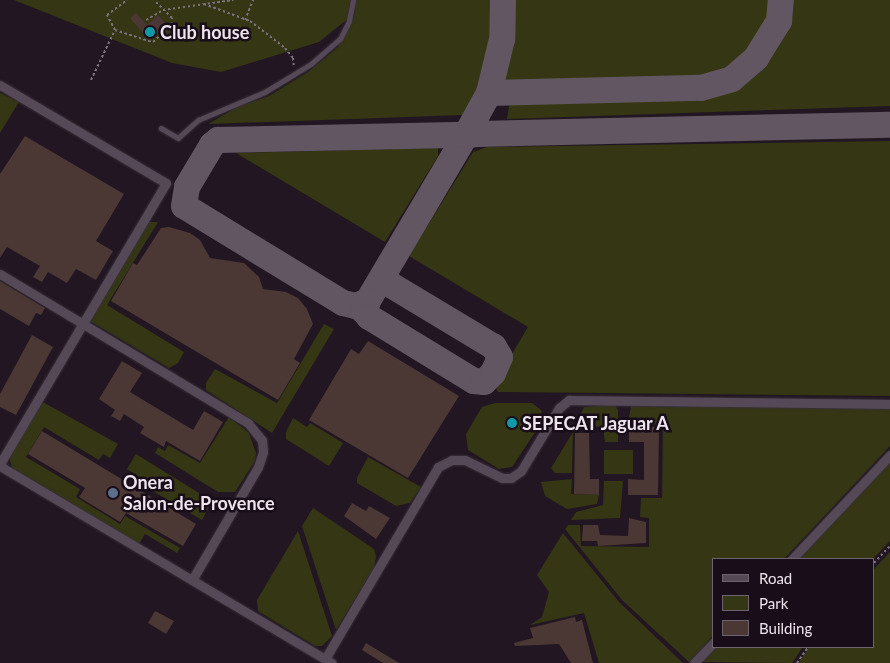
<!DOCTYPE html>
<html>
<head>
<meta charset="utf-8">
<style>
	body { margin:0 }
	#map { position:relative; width:890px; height:663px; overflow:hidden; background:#221622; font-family:Lato,sans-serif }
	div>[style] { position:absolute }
	.green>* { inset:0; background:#353613 }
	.taxiway>* { height:26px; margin:-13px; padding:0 13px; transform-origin:13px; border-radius:13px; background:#615661 }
	.building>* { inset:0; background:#4b3733 }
	.path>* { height:2px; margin-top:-1px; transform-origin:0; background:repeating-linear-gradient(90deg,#7c717c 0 2.5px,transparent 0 5px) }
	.roads { filter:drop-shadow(0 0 1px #383039) drop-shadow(0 0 1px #383039) }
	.service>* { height:4.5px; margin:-2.25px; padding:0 2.25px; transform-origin:2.25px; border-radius:2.25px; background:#564957 }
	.minor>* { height:9px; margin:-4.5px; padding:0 4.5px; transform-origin:4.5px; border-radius:4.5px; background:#564957 }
	.dots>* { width:14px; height:14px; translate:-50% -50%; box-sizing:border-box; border:2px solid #180d19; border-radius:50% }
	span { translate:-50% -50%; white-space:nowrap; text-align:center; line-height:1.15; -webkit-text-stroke:5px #180d19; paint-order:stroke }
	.poi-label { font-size:18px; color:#ede4ed; font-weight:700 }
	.left { translate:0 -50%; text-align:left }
	.legend { position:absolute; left:712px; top:558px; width:162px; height:90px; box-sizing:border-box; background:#180d19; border:1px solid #6d636e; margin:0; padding:6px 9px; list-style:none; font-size:15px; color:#ede4ed }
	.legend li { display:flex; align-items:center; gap:10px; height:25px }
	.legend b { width:25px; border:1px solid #6d636e }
</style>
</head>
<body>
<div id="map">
	<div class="green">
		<div style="clip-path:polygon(14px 0,890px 0,890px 106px,507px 119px,510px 100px,475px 93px,463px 115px,208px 124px,237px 107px,269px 96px,308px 72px,338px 47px,355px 13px,319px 42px,221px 72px,172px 63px)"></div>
		<div style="clip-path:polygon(0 93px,19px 102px,0 133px)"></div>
		<div style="clip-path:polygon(890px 141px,890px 396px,498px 392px,494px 384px,528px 327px,409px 256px,473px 152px,487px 147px)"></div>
		<div style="clip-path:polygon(438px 148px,438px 156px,385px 242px,236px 153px)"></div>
		<div style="clip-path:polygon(149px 222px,158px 222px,107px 305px,184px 352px,178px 363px,169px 368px,90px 321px)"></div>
		<div style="clip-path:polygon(324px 324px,334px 329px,272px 433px,206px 390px,206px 383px,215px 369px,277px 403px)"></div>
		<div style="clip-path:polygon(41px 401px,118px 444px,110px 458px,103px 454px,99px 460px,44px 427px,26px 457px,80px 489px,76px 497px,120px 524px,125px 516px,180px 548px,177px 553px,145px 534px,139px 544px,12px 468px,9px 456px)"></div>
		<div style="clip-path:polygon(532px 403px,541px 410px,544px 419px,512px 467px,499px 469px,468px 450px,466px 434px,482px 407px,495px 403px)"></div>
		<div style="clip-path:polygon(615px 405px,618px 410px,618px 442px,605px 442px,603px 427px,585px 426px,579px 418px,584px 407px)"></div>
		<div style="clip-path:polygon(631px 406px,890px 409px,890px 446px,784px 559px,714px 559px,714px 635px,689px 662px,622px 600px,565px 529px,568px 525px,580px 525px,581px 546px,649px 547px,649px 518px,640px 517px,641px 498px,662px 498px,663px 425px,628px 423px)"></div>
		<div style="clip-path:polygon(229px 417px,249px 433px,256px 453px,255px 461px,235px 492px,218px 492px,155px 453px,158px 447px,165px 451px,168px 445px,200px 463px)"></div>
		<div style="clip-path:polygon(293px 418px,307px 427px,310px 423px,343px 443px,329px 466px,286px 439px,286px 432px)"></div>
		<div style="clip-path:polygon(573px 432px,572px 473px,555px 473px,551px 468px)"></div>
		<div style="clip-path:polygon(604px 450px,633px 450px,633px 474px,604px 474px)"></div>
		<div style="clip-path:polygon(136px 454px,212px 501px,202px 520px,146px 487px,144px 480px,127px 469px)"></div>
		<div style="clip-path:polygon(368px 457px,421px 487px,410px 503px,396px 506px,357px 483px,357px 478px)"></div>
		<div style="clip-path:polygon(890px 462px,890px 541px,873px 559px,798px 559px)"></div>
		<div style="clip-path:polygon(572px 479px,571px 494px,599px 495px,597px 504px,567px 509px,545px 496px,541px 482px)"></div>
		<div style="clip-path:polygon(604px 481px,623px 481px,620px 518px,571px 520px,576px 512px,603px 505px)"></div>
		<div style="clip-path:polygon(313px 508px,374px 549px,376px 556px,374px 568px,336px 630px,302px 526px)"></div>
		<div style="clip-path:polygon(298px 531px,332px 636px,322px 646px,315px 646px,258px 611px,257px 600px)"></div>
		<div style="clip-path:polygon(563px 533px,619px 602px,683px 663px,599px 663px,584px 613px,530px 625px,542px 617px,549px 592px,537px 575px)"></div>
		<div style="clip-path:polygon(890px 552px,890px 663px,798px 663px,809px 647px,874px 647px,874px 569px)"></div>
		<div style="clip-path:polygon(716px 647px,803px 647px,792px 663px,701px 662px)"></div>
	</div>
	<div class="taxiway">
		<div style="left:503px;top:0;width:39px;rotate:91deg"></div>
		<div style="left:502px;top:39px;width:56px;rotate:103.5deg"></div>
		<div style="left:489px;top:93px;width:48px;rotate:118.7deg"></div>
		<div style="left:466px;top:135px;width:193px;rotate:120.6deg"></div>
		<div style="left:368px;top:301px;width:13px;rotate:157deg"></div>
		<div style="left:356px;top:306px;width:13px;rotate:-167deg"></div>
		<div style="left:343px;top:303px;width:186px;rotate:-148.6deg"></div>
		<div style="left:184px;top:206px;width:19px;rotate:-81deg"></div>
		<div style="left:187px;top:187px;width:49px;rotate:-59.2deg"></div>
		<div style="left:212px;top:145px;width:8px;rotate:-40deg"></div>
		<div style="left:218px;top:140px;width:248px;rotate:-1.2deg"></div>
		<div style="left:466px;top:135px;width:12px;rotate:-5deg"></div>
		<div style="left:478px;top:134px;width:412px;rotate:-1.3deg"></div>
		<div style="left:489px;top:93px;width:212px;rotate:-1.4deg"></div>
		<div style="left:701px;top:88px;width:32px;rotate:-16deg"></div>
		<div style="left:732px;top:79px;width:32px;rotate:-41deg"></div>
		<div style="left:756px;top:58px;width:44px;rotate:-58.1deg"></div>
		<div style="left:779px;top:21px;width:21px;rotate:-85deg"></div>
		<div style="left:368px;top:301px;width:11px;rotate:112deg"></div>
		<div style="left:364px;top:311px;width:8px;rotate:50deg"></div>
		<div style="left:369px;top:317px;width:123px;rotate:31.4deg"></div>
		<div style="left:474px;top:381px;width:10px;rotate:6deg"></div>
		<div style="left:484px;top:382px;width:13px;rotate:-45deg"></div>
		<div style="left:493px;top:373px;width:17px;rotate:-66deg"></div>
		<div style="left:500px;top:357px;width:12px;rotate:-121deg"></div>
		<div style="left:494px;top:347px;width:122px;rotate:-149deg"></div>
		<div style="left:389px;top:284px;width:11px;rotate:-117deg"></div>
	</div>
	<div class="building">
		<div style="clip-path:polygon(136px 13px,147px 25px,158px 15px,167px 25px,149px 40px,130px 18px)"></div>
		<div style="clip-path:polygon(25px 136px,124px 194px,96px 241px,113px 251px,96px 280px,76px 269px,67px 283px,48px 272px,42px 282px,33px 277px,40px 266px,7px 247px,0 258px,0 174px)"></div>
		<div style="clip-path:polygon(169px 227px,190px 233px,200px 240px,210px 258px,244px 263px,259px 277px,263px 289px,286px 292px,298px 298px,307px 309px,313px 324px,294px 359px,300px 363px,278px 400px,111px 301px,133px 263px,137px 265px,161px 228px)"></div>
		<div style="clip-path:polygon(0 281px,45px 308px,41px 315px,36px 313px,29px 326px,0 309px)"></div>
		<div style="clip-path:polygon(32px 335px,53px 347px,16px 415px,0 407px,0 394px)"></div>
		<div style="clip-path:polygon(368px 341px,459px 396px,408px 478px,309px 420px,351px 349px,359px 354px)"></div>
		<div style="clip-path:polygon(122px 361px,142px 373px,130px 392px,193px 430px,204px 411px,223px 422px,200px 461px,166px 441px,164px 447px,140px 433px,144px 427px,124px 414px,120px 421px,111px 416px,115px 410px,99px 399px)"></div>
		<div style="clip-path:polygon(629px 427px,659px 427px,658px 495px,628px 495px,628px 479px,644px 480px,644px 442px,629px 442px)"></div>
		<div style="clip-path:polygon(42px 431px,196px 524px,183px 546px,126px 513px,120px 522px,79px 497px,85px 488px,28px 454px)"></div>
		<div style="clip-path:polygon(575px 433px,589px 433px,590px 479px,599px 479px,599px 495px,574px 494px)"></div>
		<div style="clip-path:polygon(352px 503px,366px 511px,369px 506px,390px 518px,376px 539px,344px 516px)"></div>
		<div style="clip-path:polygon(629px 518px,646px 522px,646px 543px,598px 546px,597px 541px,582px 541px,583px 525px,598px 525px,600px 535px,628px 536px)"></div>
		<div style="clip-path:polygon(155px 611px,174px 621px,166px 634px,148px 623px)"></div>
		<div style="clip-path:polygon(575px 617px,576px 622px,582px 620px,593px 663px,571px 663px,559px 644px,515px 646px,514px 643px,533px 638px,530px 628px)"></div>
		<div style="clip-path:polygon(366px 643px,399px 663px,383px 663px,362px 650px)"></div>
	</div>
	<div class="path">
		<div style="left:204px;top:4px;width:49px;rotate:20.3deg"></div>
		<div style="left:250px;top:21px;width:44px;rotate:37.6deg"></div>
		<div style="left:285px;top:48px;width:13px;rotate:51deg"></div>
		<div style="left:293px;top:58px;width:9px;rotate:84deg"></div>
		<div style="left:146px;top:20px;width:20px;rotate:-30deg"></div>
		<div style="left:163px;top:10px;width:71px;rotate:-8.1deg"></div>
		<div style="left:245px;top:20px;width:22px;rotate:-68deg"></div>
		<div style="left:115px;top:30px;width:17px;rotate:-118deg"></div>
		<div style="left:107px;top:15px;width:25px;rotate:-37deg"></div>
		<div style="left:91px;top:80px;width:55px;rotate:-64.4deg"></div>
		<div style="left:115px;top:30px;width:40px;rotate:18deg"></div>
		<div style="left:153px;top:42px;width:26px;rotate:-43deg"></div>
		<div style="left:172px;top:24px;width:6px;rotate:-90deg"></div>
		<div style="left:172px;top:18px;width:25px;rotate:-135deg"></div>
		<div style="left:874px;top:563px;width:23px;rotate:-47deg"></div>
		<div style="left:797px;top:663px;width:19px;rotate:-55deg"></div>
	</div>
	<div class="roads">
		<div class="service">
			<div style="left:161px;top:128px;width:20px;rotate:30deg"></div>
			<div style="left:178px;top:138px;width:27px;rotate:-42deg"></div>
			<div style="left:198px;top:120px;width:73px;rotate:-22.7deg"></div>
			<div style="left:265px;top:92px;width:54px;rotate:-31.3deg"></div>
			<div style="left:311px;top:64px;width:38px;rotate:-41deg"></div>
			<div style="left:340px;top:39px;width:20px;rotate:-63deg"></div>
			<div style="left:349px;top:21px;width:21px;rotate:-79deg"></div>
		</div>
		<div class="minor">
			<div style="left:0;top:85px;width:193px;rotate:30.6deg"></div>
			<div style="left:166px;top:183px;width:326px;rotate:120.6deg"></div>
			<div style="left:0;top:274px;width:289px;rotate:31deg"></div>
			<div style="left:248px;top:423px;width:22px;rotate:51deg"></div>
			<div style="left:262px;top:440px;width:12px;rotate:85deg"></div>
			<div style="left:263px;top:452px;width:16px;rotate:108deg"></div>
			<div style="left:258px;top:467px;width:131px;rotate:120.3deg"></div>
			<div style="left:0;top:466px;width:386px;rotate:30.7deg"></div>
			<div style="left:792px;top:559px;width:143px;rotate:-46.7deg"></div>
			<div style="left:325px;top:659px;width:223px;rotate:-59.5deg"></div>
			<div style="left:438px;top:467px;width:16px;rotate:-27deg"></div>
			<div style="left:452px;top:460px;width:13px"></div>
			<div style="left:465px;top:460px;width:41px;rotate:25.9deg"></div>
			<div style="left:502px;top:478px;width:9px"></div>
			<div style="left:511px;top:478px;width:12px;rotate:-35deg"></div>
			<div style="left:521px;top:471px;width:74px;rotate:-58.9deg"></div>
			<div style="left:559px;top:408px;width:13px;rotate:-39deg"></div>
			<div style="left:569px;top:400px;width:321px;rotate:0.7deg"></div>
			<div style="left:694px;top:663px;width:29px;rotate:-46deg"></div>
		</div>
	</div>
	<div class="dots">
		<div style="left:150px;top:32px;background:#0f9aa8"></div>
		<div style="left:512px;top:423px;background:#0f9aa8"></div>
		<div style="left:113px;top:493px;background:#5c6f8a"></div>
	</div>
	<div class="poi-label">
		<span class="left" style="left:160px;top:32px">Club house</span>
		<span class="left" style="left:522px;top:423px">SEPECAT Jaguar A</span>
		<span class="left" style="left:123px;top:493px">Onera<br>Salon-de-Provence</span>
	</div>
	<ul class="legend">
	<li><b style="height:6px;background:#564957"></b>Road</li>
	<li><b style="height:14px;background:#353613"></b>Park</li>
	<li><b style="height:14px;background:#4b3733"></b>Building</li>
	</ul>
</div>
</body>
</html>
